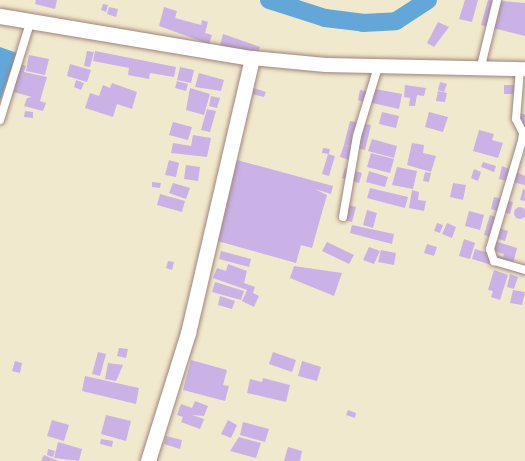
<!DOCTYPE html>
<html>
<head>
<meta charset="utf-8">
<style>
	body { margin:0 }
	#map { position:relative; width:525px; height:461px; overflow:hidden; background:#f1e9cd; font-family:"EB Garamond",serif }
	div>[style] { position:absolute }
	.water>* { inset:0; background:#62a7d8 }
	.river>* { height:18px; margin:-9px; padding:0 9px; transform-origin:9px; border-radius:9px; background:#62a7d8 }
	.building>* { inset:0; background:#cab2e7 }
	.round { border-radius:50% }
	.roads { filter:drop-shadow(0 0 2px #9e847c) drop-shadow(0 0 2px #9e847c) }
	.street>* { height:8px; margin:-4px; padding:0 4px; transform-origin:4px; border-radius:4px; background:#fff }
	.primary>* { height:14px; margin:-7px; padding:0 7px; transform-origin:7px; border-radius:7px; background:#fff }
	.highway>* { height:15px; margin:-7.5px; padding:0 7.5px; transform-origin:7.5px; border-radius:7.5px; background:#fff }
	span { translate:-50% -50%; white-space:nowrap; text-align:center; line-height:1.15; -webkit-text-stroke:5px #fcf5e5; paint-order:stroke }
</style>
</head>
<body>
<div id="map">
	<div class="water">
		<div style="clip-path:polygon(0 47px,17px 53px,0 101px)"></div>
	</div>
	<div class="river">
		<div style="left:269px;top:0;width:59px;rotate:17.8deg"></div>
		<div style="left:325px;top:18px;width:38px;rotate:7deg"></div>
		<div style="left:363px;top:23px;width:33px;rotate:-3deg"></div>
		<div style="left:396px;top:21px;width:38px;rotate:-33deg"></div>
	</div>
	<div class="building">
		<div style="clip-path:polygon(36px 0,57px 0,55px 9px,35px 4px)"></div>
		<div style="clip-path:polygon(465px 0,478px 0,472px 22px,459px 19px)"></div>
		<div style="clip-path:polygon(488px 0,525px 3px,525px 36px,481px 25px)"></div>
		<div style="clip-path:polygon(103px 4px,108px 5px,106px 12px,101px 10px)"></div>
		<div style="clip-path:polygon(109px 7px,118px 9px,116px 17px,107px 14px)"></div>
		<div style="clip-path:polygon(164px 7px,177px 11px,175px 18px,201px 25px,202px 20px,208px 22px,205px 33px,212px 35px,209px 44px,159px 26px)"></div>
		<div style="clip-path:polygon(438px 22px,449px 27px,434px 47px,427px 43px)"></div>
		<div style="clip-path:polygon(223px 34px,260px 47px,257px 56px,220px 45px)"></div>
		<div style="clip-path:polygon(87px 51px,94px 52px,90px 67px,84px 66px)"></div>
		<div style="clip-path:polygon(95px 51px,176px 67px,174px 77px,150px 73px,149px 79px,128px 75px,129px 68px,93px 61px)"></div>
		<div style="clip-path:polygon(29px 55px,49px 59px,45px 75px,26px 71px)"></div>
		<div style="clip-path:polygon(18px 63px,26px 66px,24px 72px,47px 77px,40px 101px,46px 103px,43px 111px,24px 106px,27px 98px,32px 97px,10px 91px)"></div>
		<div style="clip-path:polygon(70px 64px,91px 70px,87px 82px,67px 76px)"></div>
		<div style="clip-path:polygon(180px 67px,194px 70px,191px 83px,177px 80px)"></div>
		<div style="clip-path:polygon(199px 73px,224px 80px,221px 91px,195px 87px)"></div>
		<div style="clip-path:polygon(76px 80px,84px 83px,81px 90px,74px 87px)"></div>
		<div style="clip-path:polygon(177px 81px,188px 84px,186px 91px,175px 88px)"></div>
		<div style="clip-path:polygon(440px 82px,447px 84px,444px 92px,438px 90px)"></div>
		<div style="clip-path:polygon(112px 83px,137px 92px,132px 109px,117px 104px,113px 117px,85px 108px,90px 93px,99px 96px,103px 85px,110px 88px)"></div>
		<div style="clip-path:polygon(405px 85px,426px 88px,424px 96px,417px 95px,415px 106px,409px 106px,410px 98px,404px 97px)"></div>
		<div style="clip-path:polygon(504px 85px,516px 85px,516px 94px,504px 94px)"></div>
		<div style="clip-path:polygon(190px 88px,210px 94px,204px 115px,186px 110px)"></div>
		<div style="clip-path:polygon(254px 88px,266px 92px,264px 97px,252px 94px)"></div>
		<div style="clip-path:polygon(370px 88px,402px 94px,399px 109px,368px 102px)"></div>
		<div style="clip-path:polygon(360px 90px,369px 92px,366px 103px,358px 100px)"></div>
		<div style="clip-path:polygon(438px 91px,447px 93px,445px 102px,436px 101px)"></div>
		<div style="clip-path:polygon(211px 96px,220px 98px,217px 108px,209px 106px)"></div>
		<div style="clip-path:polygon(207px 109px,216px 111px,210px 132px,201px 130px)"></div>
		<div style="clip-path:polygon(25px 111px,33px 112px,33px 118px,24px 117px)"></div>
		<div style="clip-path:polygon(382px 112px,399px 116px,396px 128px,379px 124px)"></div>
		<div style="clip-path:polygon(429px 112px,448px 117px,443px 132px,425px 127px)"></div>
		<div style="clip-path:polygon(517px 114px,525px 114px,525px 127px,518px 127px)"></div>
		<div style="clip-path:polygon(350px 121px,371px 125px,365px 150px,344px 145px)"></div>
		<div style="clip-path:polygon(173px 122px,192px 127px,188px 140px,169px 135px)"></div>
		<div style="clip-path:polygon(479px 130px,494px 134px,492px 140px,503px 143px,498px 158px,473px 151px)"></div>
		<div style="clip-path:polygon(193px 135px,211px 138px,207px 157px,171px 153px,173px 143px,191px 146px)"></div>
		<div style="clip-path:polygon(372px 139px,397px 146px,394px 158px,368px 151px)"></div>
		<div style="clip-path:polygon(412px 143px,424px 145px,423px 153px,436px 156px,431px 172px,407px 165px)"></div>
		<div style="clip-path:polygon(344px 145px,357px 149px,353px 161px,340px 157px)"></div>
		<div style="clip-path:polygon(323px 148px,330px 149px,329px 154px,322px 153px)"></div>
		<div style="clip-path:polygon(371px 153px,394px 159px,390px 173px,367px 167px)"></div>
		<div style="clip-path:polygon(328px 154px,335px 156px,329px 176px,322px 174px)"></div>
		<div style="clip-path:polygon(169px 160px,179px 163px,176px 177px,165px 175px)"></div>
		<div style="clip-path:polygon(237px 160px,333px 186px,331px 194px,315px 189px,327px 195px,312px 248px,301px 245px,296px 263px,214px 240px)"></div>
		<div style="clip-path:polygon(483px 162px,496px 166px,494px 172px,481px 167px)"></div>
		<div style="clip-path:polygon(186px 165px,200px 167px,198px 181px,184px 179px)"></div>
		<div style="clip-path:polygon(502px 166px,525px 176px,525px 185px,499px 179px)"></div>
		<div style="clip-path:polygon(397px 167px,417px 171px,413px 189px,392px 185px)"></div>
		<div style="clip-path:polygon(345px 168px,362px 173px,359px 183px,342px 178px)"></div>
		<div style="clip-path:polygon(474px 169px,481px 172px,478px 181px,471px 178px)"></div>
		<div style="clip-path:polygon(369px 171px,388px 177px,385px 187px,366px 182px)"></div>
		<div style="clip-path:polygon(425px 172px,431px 173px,429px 182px,423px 181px)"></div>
		<div style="clip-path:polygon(152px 182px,161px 183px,160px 188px,152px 187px)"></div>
		<div style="clip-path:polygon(173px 183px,190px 188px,186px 199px,169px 193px)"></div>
		<div style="clip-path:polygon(453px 183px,466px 185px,463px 200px,450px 197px)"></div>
		<div style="clip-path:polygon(370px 188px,408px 197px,405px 208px,367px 198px)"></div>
		<div style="clip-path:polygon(523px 189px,525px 190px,525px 201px,520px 200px)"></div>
		<div style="clip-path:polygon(412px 190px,419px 192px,418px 200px,426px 201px,424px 211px,409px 208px)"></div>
		<div style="clip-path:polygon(160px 194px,185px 201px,182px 212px,157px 205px)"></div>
		<div style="clip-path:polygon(494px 197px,513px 202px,510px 214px,491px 209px)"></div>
		<div style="clip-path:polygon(345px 204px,356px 207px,352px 222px,341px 219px)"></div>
		<div class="round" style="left:514px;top:207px;width:12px;height:12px"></div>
		<div style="clip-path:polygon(367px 210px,377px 213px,373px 228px,363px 225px)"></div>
		<div style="clip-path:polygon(469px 211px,484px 215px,480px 230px,465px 226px)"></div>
		<div style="clip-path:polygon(490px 215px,499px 218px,496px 227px,508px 231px,505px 241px,484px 235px)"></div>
		<div style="clip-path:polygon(437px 223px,443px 225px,440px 233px,434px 231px)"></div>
		<div style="clip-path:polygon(447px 223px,456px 227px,452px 238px,442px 234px)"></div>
		<div style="clip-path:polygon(352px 225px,394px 234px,392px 244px,350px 233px)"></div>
		<div style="clip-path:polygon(464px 239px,475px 243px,470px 259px,459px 256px)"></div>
		<div style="clip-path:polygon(491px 240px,517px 248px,513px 264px,525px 268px,525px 275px,472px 259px,475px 249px,503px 257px,504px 254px,488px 249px)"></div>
		<div style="clip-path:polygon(327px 242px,354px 255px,349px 264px,322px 251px)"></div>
		<div style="clip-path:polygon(427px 244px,437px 247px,434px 256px,424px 253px)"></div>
		<div style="clip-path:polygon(369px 247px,380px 251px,374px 264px,363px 260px)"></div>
		<div style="clip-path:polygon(381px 250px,396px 253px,394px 265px,378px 262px)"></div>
		<div style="clip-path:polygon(221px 251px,251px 259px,249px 267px,219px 259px)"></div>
		<div style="clip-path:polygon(168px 261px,174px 262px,172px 270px,166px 268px)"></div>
		<div style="clip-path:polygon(228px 264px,247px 271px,244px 283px,255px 287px,253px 293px,259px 296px,254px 307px,242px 301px,247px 290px,213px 278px,217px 268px,226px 271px)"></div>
		<div style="clip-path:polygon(294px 266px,342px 273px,334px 296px,290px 278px)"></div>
		<div style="clip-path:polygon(494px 270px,508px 275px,500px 300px,491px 297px,493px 291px,488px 290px)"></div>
		<div style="clip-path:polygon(510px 274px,518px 277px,514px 289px,507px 287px)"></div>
		<div style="clip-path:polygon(215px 282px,244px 291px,241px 300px,212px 292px)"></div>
		<div style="clip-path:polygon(513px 290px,525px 292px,522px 305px,510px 303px)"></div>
		<div style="clip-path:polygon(220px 296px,235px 301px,232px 309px,218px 305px)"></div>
		<div style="clip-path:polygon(119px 348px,128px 349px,126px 358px,117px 356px)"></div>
		<div style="clip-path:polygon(98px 352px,106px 354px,100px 376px,92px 374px)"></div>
		<div style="clip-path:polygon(273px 352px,296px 360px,292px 372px,269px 364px)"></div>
		<div style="clip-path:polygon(191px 360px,227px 370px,223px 385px,229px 386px,225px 401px,183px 390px)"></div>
		<div style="clip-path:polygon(15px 361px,22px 363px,20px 373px,12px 371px)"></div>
		<div style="clip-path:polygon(302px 361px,321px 367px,317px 381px,298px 376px)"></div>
		<div style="clip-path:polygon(108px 363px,123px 365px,116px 381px,105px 379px)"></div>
		<div style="clip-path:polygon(85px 376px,139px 388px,136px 404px,82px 391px)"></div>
		<div style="clip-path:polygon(263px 378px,290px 385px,286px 402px,247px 393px,250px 379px,262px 382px)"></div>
		<div style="clip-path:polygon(195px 401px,208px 406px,204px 416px,192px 415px,204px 419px,200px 429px,181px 422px,183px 417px,177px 415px,181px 404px,192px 408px)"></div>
		<div style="clip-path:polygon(348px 410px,356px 413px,355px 418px,346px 415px)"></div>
		<div style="clip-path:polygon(106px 415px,131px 421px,126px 441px,101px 434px)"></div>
		<div style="clip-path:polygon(52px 420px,69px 425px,64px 441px,47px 436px)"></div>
		<div style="clip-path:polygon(228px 420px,237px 425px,231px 438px,221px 434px)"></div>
		<div style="clip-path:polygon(243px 422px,269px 429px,265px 442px,240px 435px)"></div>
		<div style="clip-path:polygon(166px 436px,182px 440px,180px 449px,164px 444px)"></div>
		<div style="clip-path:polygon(239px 437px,261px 443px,256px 458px,230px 451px)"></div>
		<div style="clip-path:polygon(101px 439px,113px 441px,112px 447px,100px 444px)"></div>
		<div style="clip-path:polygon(58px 442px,82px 449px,79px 461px,54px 458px)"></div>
		<div style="clip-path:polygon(288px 447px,302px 451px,300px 461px,284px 461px)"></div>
		<div style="clip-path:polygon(48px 449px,55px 451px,53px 457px,47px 455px)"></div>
		<div style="clip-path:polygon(44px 455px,58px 461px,41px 461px)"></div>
	</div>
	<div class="roads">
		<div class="street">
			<div style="left:520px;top:69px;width:50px;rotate:94.6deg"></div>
			<div style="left:516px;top:119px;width:16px;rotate:63deg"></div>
			<div style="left:523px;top:133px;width:8px;rotate:97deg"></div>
			<div style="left:522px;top:141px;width:113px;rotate:106.5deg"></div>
			<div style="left:490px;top:249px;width:13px;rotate:72deg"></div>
			<div style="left:494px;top:261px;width:32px;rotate:16deg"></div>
			<div style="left:480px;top:70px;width:72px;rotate:-76.3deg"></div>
			<div style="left:0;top:120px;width:102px;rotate:-72.8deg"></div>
			<div style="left:343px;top:217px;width:82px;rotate:-80.2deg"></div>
			<div style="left:357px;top:136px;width:72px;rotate:-73.1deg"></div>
		</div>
		<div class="primary">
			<div style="left:252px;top:58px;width:74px;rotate:5.4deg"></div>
			<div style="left:326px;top:65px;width:199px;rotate:1.2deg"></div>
		</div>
		<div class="highway">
			<div style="left:0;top:16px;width:255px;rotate:9.5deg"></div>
			<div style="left:252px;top:58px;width:282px;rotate:103.1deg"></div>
			<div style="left:188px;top:333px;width:134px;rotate:107.4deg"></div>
		</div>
	</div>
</div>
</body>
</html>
